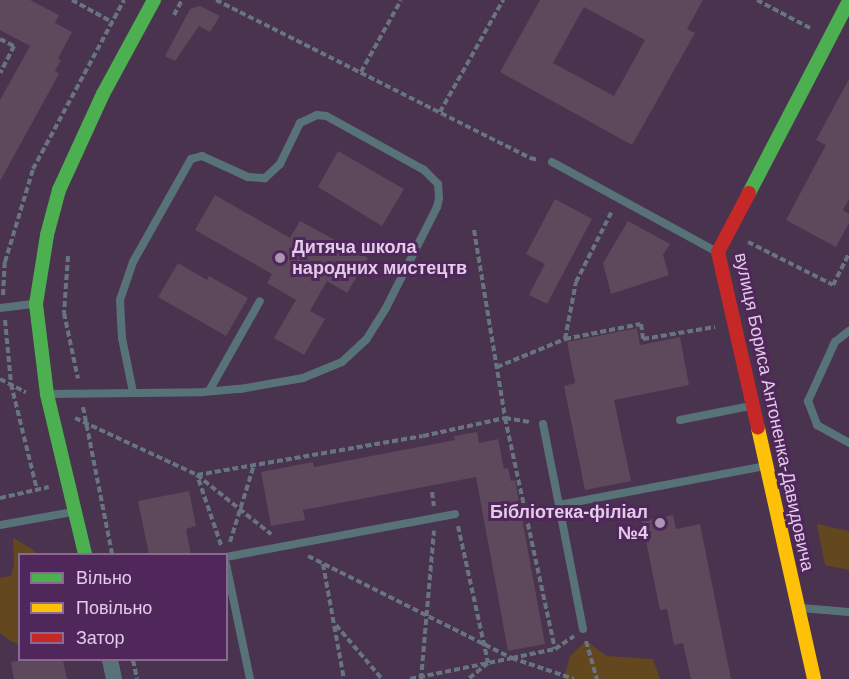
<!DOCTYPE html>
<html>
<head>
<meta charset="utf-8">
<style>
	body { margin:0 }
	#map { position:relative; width:849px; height:679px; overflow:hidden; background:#49334e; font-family:Helvetica,sans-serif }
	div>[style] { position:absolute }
	.green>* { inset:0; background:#63481f }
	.building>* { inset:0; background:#5d485c }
	.path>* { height:4px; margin-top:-2px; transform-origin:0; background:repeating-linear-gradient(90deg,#68747e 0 6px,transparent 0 9px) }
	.lane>* { height:8px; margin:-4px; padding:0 4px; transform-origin:4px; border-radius:4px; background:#587378 }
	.street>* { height:16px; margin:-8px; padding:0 8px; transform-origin:8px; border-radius:8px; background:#587378 }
	.fast>* { height:14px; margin:-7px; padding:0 7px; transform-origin:7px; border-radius:7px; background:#4caf50 }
	.slow>* { height:14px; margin:-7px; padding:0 7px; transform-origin:7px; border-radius:7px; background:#ffc107 }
	.jam>* { height:14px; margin:-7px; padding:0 7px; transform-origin:7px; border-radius:7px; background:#c62828 }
	.dots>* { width:16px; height:16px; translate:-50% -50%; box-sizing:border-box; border:3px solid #4f275a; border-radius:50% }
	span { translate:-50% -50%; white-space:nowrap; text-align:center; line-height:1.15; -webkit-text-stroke:6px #4f275a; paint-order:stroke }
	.poi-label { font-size:18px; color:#e3cbe9; font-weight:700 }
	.left { translate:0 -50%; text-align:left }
	.right { translate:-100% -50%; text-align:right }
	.street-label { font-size:18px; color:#e3cbe9 }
	.legend { position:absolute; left:18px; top:553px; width:210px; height:108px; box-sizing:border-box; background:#4f275a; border:2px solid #8a6993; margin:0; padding:8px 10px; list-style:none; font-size:18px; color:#e3cbe9 }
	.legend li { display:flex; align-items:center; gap:12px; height:30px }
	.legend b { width:30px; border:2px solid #8a6993 }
</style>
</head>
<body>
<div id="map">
	<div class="green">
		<div style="clip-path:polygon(817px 524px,849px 531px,849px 570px,825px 565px)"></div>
		<div style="clip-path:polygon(13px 538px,32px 549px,36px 554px,20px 554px,19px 644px,12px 642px,0 633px,0 578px,11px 576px,14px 565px)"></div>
		<div style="clip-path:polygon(586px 641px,607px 656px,653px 659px,660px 679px,564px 679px,570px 656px)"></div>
	</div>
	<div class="building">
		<div style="clip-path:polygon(0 0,30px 0,59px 15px,55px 23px,72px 32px,58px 59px,61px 60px,55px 71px,59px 74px,0 181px,0 100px,30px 46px,0 30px)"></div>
		<div style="clip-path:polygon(evenodd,540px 0,703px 0,687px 29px,695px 33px,632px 145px,500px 72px,540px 0,584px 7px,645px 40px,614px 96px,553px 63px,584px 7px)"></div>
		<div style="clip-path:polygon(200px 6px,220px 16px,210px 32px,199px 26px,175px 61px,165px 56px,190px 9px)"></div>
		<div style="clip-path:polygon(849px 79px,849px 199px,843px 210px,849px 214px,849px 223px,836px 247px,786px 220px,826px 145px,816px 140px)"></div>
		<div style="clip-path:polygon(338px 151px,404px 189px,382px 226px,318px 187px)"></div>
		<div style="clip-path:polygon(215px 195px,290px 238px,300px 221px,368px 258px,347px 293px,327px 281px,310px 311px,325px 319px,304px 355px,274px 338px,296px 300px,267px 283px,272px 274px,195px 230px)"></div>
		<div style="clip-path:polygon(555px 199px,592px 219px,547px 304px,529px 295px,545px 264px,526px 254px)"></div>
		<div style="clip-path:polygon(628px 221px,670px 244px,663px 255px,669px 275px,611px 294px,603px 263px)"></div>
		<div style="clip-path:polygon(178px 263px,207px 280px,209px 276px,248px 298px,226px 336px,158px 297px)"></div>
		<div style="clip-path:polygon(637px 328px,640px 345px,680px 337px,689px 385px,614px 400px,631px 481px,585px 490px,564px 386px,575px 383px,567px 342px)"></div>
		<div style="clip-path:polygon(477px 432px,479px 443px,498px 439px,504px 469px,508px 468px,511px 481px,515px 480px,545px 644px,508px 651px,476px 477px,303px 510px,305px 520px,271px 526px,261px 472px,313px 462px,314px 467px,455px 440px,454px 436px)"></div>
		<div style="clip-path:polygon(189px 491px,196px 526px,186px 529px,191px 555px,149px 555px,138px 501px)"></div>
		<div style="clip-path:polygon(673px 515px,676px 529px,700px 524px,731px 679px,691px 679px,683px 643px,674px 645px,667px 609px,660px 610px,642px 521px)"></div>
		<div style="clip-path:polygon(23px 660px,63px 660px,67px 679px,14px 679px,11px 662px)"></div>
	</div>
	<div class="path">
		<div style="left:72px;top:0;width:46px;rotate:28.8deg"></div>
		<div style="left:216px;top:0;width:352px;rotate:26.7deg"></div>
		<div style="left:530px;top:158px;width:9px;rotate:13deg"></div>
		<div style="left:757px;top:0;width:62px;rotate:27.8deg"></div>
		<div style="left:174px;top:15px;width:17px;rotate:-62deg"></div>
		<div style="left:0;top:39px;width:16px;rotate:27deg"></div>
		<div style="left:14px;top:46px;width:30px;rotate:117deg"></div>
		<div style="left:361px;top:72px;width:82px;rotate:-60.9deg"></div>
		<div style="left:440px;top:112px;width:129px;rotate:-60.6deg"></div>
		<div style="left:474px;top:230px;width:191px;rotate:80.6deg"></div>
		<div style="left:505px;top:418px;width:236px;rotate:77.8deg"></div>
		<div style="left:748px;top:242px;width:95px;rotate:26.8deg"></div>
		<div style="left:833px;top:285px;width:35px;rotate:-63deg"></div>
		<div style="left:68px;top:256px;width:57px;rotate:94deg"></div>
		<div style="left:64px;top:313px;width:67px;rotate:78deg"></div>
		<div style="left:3px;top:295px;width:33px;rotate:-87deg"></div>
		<div style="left:5px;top:262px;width:97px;rotate:-73.2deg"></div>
		<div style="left:33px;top:169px;width:192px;rotate:-61.7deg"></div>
		<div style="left:5px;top:320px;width:64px;rotate:84.6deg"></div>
		<div style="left:11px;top:384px;width:109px;rotate:76.2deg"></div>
		<div style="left:565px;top:339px;width:58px;rotate:-79.1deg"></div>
		<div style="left:576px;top:282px;width:80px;rotate:-63.1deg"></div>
		<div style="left:497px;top:367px;width:74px;rotate:-22.4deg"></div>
		<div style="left:565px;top:339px;width:77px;rotate:-11.2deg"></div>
		<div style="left:641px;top:324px;width:15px;rotate:82deg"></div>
		<div style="left:643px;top:339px;width:73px;rotate:-9.5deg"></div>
		<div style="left:0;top:379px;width:29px;rotate:27deg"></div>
		<div style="left:83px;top:407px;width:150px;rotate:78.8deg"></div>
		<div style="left:75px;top:418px;width:135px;rotate:25deg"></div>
		<div style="left:197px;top:475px;width:95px;rotate:38.6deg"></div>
		<div style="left:432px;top:492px;width:14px;rotate:82deg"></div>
		<div style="left:0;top:498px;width:50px;rotate:-12.7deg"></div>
		<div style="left:458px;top:526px;width:140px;rotate:77.6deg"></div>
		<div style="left:488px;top:663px;width:26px;rotate:141deg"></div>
		<div style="left:230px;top:542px;width:81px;rotate:-72.7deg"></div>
		<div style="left:221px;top:545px;width:74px;rotate:-108.9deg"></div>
		<div style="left:197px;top:475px;width:229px;rotate:-9.8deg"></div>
		<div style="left:423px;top:436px;width:84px;rotate:-12.4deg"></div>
		<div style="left:505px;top:418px;width:25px;rotate:9deg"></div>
		<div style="left:308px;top:556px;width:228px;rotate:26.6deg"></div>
		<div style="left:512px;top:658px;width:44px;rotate:-11.8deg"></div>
		<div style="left:555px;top:649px;width:23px;rotate:-34deg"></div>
		<div style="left:323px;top:564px;width:117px;rotate:79.7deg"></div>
		<div style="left:336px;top:625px;width:71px;rotate:49.6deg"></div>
		<div style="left:586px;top:641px;width:40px;rotate:74deg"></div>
		<div style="left:133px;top:660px;width:19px;rotate:78deg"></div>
		<div style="left:410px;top:679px;width:104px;rotate:-11.6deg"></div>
		<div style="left:512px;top:658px;width:65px;rotate:18.7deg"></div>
		<div style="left:421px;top:679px;width:149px;rotate:-85deg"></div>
	</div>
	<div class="lane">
		<div style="left:552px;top:162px;width:186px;rotate:28.6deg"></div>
		<div style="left:0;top:308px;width:33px;rotate:-7deg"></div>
		<div style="left:849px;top:331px;width:18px;rotate:142deg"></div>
		<div style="left:835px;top:342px;width:65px;rotate:114.6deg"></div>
		<div style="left:808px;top:401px;width:26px;rotate:69deg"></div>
		<div style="left:817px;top:425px;width:37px;rotate:29deg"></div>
		<div style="left:209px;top:391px;width:103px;rotate:-60.5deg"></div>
		<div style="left:50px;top:394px;width:153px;rotate:-0.7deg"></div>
		<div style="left:203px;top:392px;width:37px;rotate:-5deg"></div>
		<div style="left:240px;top:389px;width:64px;rotate:-9.9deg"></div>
		<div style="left:303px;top:378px;width:42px;rotate:-22.3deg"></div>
		<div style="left:342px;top:362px;width:33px;rotate:-43deg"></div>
		<div style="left:366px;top:340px;width:38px;rotate:-58deg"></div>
		<div style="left:386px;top:308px;width:113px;rotate:-63.2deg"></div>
		<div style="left:437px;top:207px;width:9px;rotate:-77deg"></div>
		<div style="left:439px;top:198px;width:14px;rotate:-94deg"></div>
		<div style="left:438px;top:184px;width:20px;rotate:-135deg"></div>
		<div style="left:424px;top:170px;width:112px;rotate:-151.1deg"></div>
		<div style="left:326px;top:116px;width:9px;rotate:-174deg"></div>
		<div style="left:317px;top:115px;width:19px;rotate:155deg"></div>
		<div style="left:300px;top:123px;width:46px;rotate:116deg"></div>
		<div style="left:280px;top:164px;width:21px;rotate:137deg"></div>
		<div style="left:265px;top:178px;width:17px;rotate:-177deg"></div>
		<div style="left:248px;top:177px;width:51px;rotate:-155.5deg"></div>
		<div style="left:202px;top:156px;width:11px;rotate:165deg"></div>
		<div style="left:191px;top:159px;width:118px;rotate:119.4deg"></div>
		<div style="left:133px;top:262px;width:40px;rotate:108.9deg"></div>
		<div style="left:120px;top:300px;width:38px;rotate:87deg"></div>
		<div style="left:122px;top:338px;width:55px;rotate:78.5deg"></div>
		<div style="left:680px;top:420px;width:71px;rotate:-11.3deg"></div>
		<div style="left:543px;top:424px;width:83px;rotate:78.8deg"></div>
		<div style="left:0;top:525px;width:73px;rotate:-10.2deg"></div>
		<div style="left:226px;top:557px;width:233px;rotate:-10.6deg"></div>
		<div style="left:226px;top:564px;width:117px;rotate:78.2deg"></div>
		<div style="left:801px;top:608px;width:48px;rotate:4.8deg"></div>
		<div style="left:583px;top:629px;width:126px;rotate:-101deg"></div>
		<div style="left:559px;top:505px;width:211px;rotate:-10.7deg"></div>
	</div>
	<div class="street">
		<div style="left:110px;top:660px;width:19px;rotate:78deg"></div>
	</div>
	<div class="fast">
		<div style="left:749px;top:193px;width:216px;rotate:-62.5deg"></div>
		<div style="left:85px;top:554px;width:164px;rotate:-103.4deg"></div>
		<div style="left:47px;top:394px;width:91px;rotate:-97deg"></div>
		<div style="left:36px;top:304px;width:70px;rotate:-80.9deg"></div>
		<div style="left:47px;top:235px;width:47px;rotate:-75.1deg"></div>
		<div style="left:59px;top:190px;width:106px;rotate:-65.4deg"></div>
		<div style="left:103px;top:94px;width:107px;rotate:-61.5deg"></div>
	</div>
	<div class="slow">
		<div style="left:758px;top:428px;width:257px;rotate:77.4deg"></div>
	</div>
	<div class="jam">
		<div style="left:749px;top:193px;width:67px;rotate:117.7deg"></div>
		<div style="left:718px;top:252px;width:180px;rotate:77.2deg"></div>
	</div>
	<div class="dots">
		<div style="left:280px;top:258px;background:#ad96b3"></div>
		<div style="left:660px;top:523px;background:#ad96b3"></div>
	</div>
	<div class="poi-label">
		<span class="left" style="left:292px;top:258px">Дитяча школа<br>народних мистецтв</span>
		<span class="right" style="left:648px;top:523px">Бібліотека-філіал<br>№4</span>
	</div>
	<div class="street-label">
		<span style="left:774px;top:412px;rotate:78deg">вулиця Бориса Антоненка-Давидовича</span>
	</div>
	<ul class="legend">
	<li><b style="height:8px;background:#4caf50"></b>Вільно</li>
	<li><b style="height:8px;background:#ffc107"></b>Повільно</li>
	<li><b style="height:8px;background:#c62828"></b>Затор</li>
	</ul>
</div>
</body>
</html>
